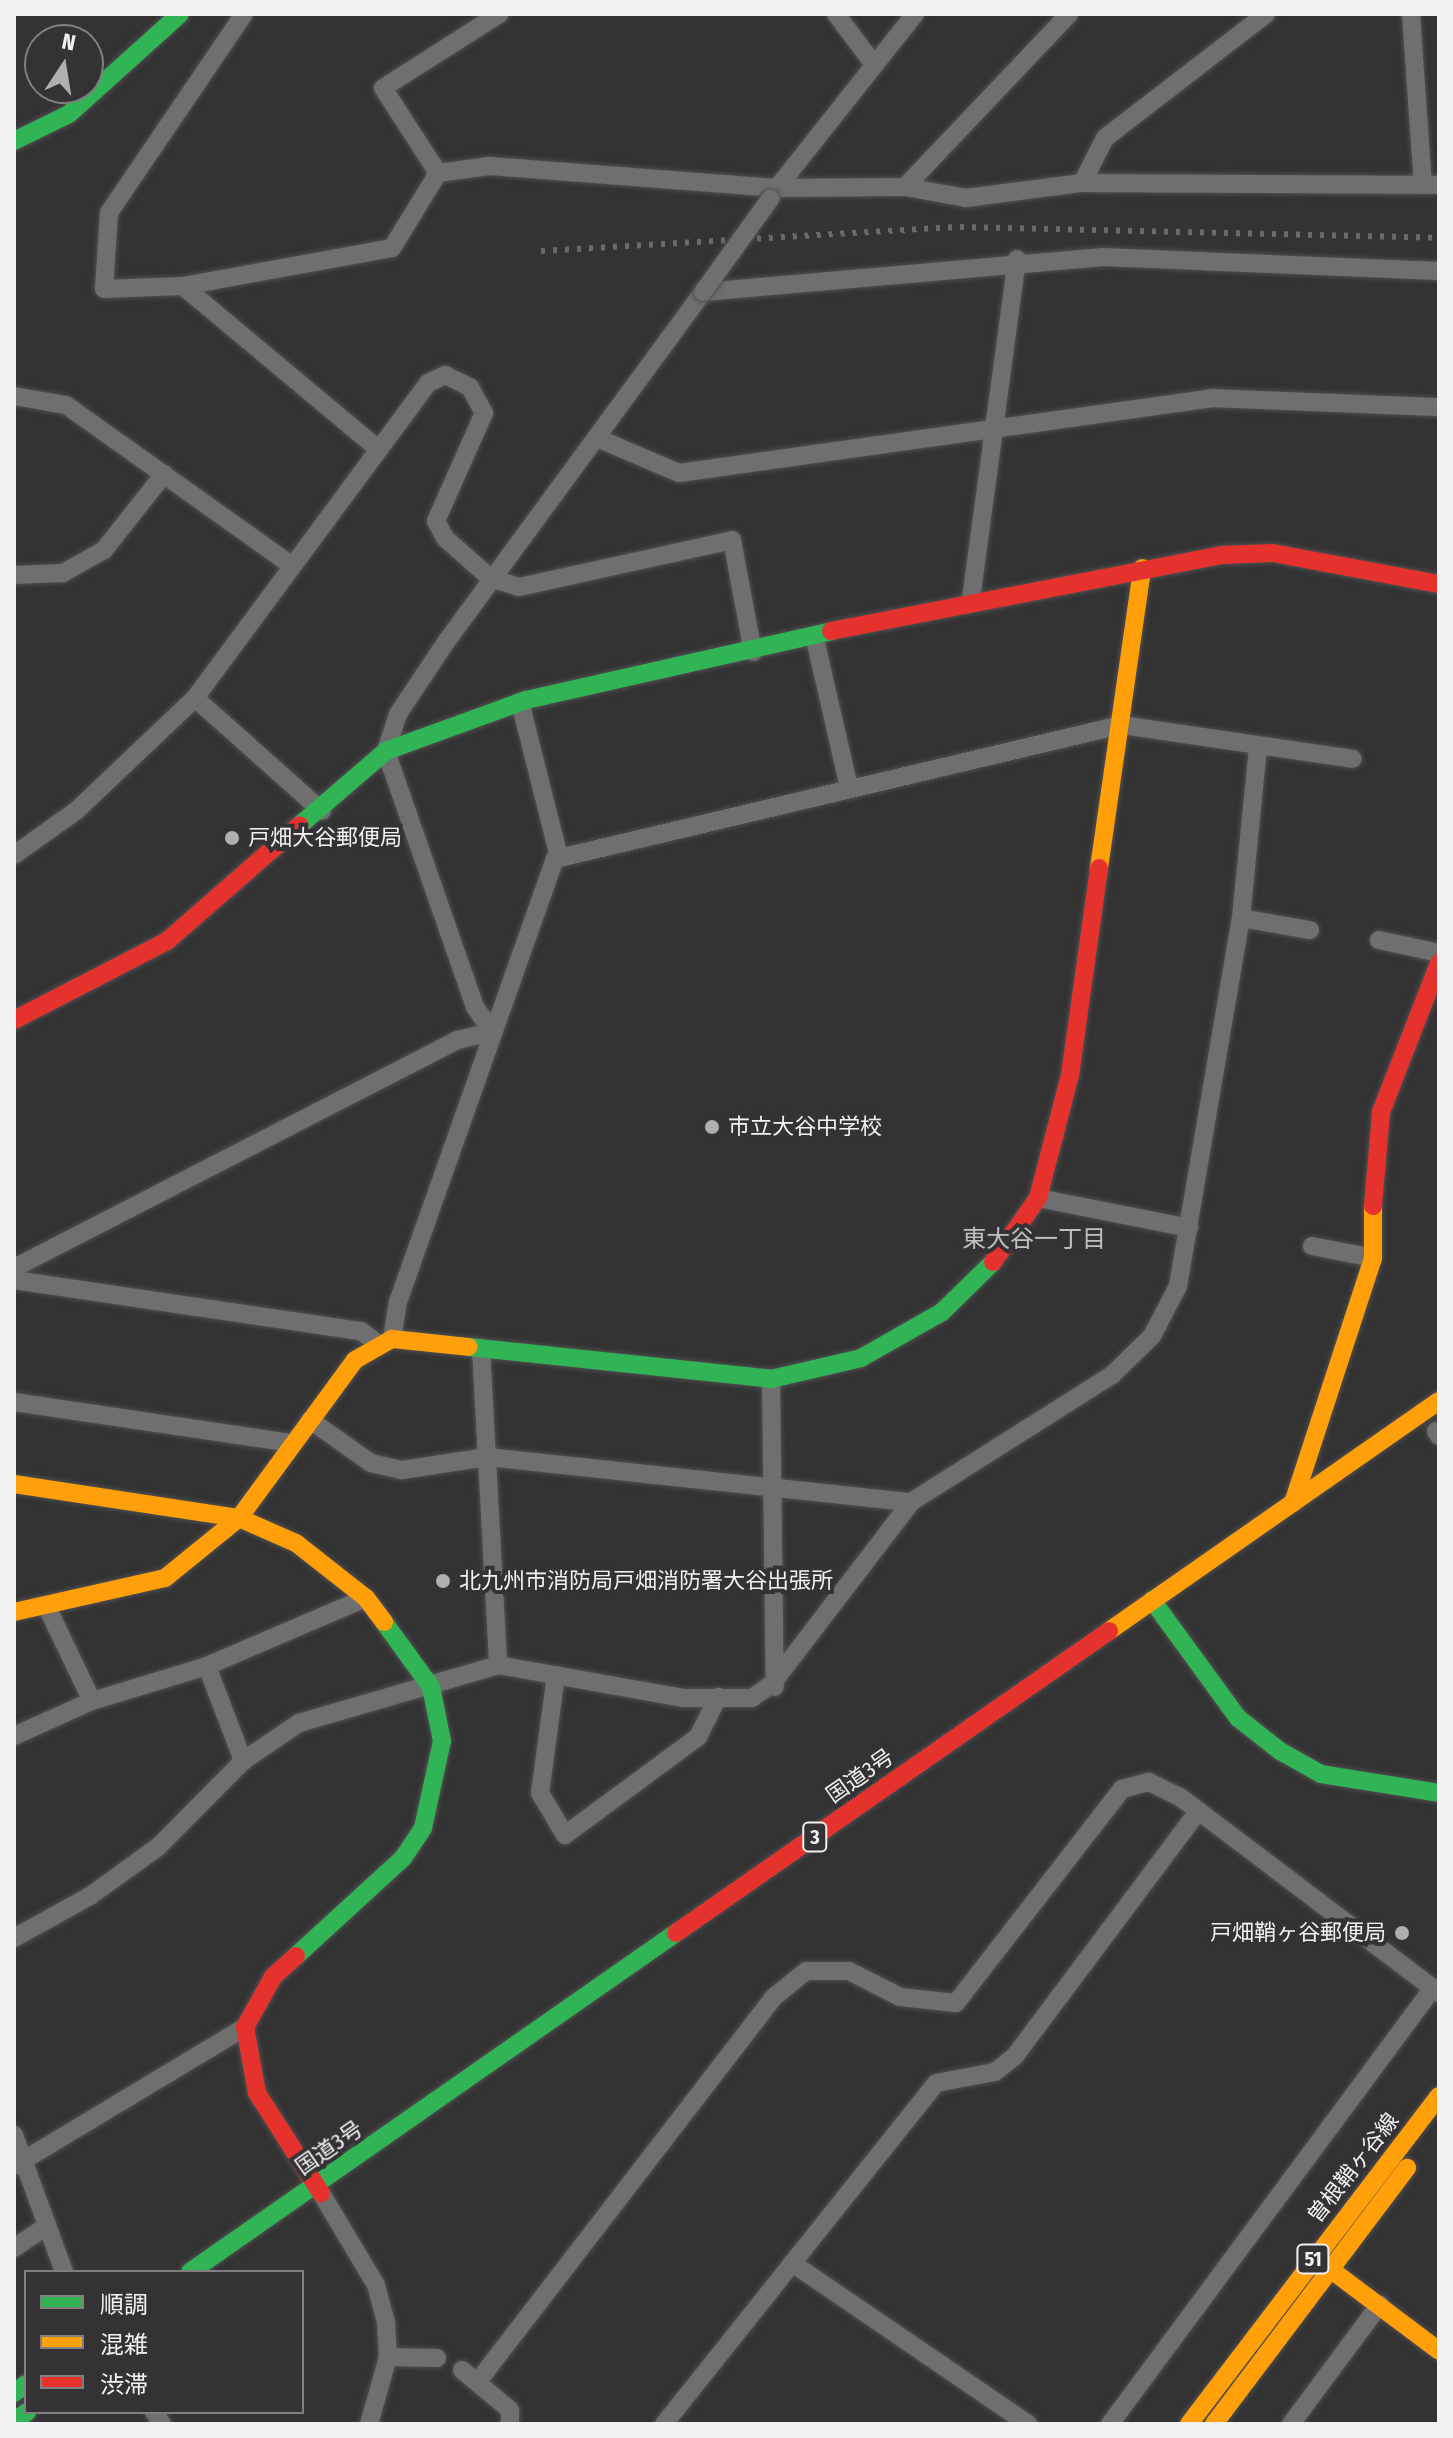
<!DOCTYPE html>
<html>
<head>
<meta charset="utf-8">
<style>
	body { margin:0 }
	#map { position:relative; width:1453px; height:2438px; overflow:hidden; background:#343334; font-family:"Fira Sans Condensed","Noto Sans JP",sans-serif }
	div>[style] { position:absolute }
	.roads { filter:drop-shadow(0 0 2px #504f50) drop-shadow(0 0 2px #504f50) }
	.street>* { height:18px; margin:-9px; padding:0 9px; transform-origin:9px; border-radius:9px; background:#706f70 }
	.fast>* { height:18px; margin:-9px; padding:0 9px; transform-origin:9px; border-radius:9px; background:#30b455 }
	.slow>* { height:18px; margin:-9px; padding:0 9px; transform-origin:9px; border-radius:9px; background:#ff9f0a }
	.jam>* { height:18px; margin:-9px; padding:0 9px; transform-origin:9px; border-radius:9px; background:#e5322d }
	.rail>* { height:6px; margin-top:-3px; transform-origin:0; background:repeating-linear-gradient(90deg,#6b6a6b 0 4px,transparent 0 12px) }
	.bridges { filter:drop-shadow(0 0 2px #504f50) drop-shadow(0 0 2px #504f50) }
	.street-bridge>* { height:18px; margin:-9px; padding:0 9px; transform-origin:9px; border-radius:9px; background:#706f70 }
	.dots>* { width:22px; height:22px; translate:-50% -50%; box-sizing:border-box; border:4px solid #353235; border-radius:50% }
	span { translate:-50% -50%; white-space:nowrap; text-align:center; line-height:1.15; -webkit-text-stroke:8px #353235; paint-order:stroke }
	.shield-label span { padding:2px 6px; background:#353235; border:2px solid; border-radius:6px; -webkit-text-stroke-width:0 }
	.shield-label { font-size:20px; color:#f2f1f3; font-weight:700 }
	.poi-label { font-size:22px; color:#f2f1f3 }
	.left { translate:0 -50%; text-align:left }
	.right { translate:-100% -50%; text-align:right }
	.street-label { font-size:22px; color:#f2f1f3 }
	.neighbourhood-label { font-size:24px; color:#c2bfc3 }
	.frame { position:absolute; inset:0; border:16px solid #f2f1f3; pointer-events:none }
	.legend { position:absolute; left:24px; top:2270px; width:280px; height:144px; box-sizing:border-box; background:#353235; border:2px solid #817e81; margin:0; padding:10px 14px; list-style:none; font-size:24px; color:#f2f1f3 }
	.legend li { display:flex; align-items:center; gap:16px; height:40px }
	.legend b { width:40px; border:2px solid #817e81 }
	.north { position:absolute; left:24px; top:24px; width:80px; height:80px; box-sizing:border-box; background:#353235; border:2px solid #817e81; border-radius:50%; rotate:12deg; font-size:22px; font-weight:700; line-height:32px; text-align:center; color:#f2f1f3 }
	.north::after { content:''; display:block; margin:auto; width:28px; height:36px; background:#b0aeb0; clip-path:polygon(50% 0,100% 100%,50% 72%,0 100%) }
</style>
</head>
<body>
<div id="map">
	<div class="roads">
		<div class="street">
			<div style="left:244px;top:14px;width:240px;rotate:124.2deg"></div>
			<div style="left:109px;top:213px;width:76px;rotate:93.8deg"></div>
			<div style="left:104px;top:289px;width:79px;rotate:-2.2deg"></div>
			<div style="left:183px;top:286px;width:212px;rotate:-10.3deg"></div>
			<div style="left:392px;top:248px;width:88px;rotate:-58.5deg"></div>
			<div style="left:836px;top:14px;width:60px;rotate:53.1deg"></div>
			<div style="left:1411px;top:14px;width:171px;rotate:86deg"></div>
			<div style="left:438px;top:173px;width:52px;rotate:-7.7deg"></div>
			<div style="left:490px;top:166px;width:287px;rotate:4.4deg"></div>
			<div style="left:776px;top:188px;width:129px;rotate:-0.4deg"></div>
			<div style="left:905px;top:187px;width:62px;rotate:10.2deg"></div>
			<div style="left:966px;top:198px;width:117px;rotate:-7.4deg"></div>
			<div style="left:1082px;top:183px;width:357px;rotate:0.3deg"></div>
			<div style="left:438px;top:173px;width:101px;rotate:-122.9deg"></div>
			<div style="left:383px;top:88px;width:138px;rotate:-32.5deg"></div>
			<div style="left:1082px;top:183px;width:51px;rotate:-62.9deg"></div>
			<div style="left:1105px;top:138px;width:203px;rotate:-37.6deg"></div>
			<div style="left:905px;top:187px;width:238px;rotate:-46.5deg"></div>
			<div style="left:773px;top:193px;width:228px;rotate:-51.6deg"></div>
			<div style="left:183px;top:286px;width:254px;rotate:39.9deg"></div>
			<div style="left:14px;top:396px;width:53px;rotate:9.8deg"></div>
			<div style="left:66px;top:405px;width:275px;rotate:35.4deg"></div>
			<div style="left:597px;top:438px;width:89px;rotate:23.1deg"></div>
			<div style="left:679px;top:473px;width:539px;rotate:-7.99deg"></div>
			<div style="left:1213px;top:398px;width:226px;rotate:2.3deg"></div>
			<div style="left:14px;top:575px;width:49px;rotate:-2.3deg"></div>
			<div style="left:63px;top:573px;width:47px;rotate:-29.3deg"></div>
			<div style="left:104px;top:550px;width:97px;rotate:-51.7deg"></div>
			<div style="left:971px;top:599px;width:343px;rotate:-82.3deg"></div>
			<div style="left:815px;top:639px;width:153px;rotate:77.1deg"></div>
			<div style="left:195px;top:698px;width:170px;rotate:41.7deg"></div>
			<div style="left:520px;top:702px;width:160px;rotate:75.9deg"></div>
			<div style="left:14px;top:855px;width:77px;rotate:-35.5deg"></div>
			<div style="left:77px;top:810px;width:163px;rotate:-43.5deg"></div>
			<div style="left:195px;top:698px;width:392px;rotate:-53.5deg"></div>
			<div style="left:428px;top:383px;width:19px;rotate:-25deg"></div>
			<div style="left:445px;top:375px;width:28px;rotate:26deg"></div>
			<div style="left:470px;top:387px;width:30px;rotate:62deg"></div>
			<div style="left:484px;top:413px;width:118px;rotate:114deg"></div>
			<div style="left:436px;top:521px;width:19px;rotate:62deg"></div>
			<div style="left:445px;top:538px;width:60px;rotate:41.6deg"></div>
			<div style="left:490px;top:578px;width:30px;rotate:17deg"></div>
			<div style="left:519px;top:587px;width:218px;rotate:-12.4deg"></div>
			<div style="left:732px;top:540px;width:114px;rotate:79.4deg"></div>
			<div style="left:1241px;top:918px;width:70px;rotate:9.9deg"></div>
			<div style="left:1379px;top:940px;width:61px;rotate:12.2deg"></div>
			<div style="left:492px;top:1032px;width:30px;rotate:-124deg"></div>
			<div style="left:475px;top:1007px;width:271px;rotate:-109.2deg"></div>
			<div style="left:386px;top:751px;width:39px;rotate:-72deg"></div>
			<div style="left:398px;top:714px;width:87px;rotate:-56.3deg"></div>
			<div style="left:446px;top:642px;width:434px;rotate:-53.7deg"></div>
			<div style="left:703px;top:292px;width:402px;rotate:-5deg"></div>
			<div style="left:1103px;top:257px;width:336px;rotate:2.4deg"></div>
			<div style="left:1038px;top:1198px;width:154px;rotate:11.2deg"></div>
			<div style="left:1312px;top:1246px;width:62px;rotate:11.1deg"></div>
			<div style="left:14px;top:1268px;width:498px;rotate:-27.2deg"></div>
			<div style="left:457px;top:1040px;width:36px;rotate:-13deg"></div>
			<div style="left:14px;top:1280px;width:351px;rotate:8.4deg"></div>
			<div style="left:361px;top:1331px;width:21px;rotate:37deg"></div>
			<div style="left:392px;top:1339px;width:37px;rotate:-81deg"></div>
			<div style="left:398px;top:1302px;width:470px;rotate:-70.5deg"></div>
			<div style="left:555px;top:859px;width:582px;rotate:-13.32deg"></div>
			<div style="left:1121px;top:725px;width:234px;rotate:8.3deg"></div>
			<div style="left:481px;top:1348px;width:317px;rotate:86.9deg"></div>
			<div style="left:771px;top:1379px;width:308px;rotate:89.3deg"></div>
			<div style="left:14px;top:1402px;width:281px;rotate:8.4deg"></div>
			<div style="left:310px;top:1420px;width:75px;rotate:35.2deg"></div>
			<div style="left:371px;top:1463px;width:32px;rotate:13deg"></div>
			<div style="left:402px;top:1470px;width:86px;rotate:-8.7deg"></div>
			<div style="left:487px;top:1457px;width:426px;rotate:6.1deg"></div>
			<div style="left:1436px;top:1431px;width:6px;rotate:59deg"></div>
			<div style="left:46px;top:1605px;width:106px;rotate:64.4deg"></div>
			<div style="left:207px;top:1666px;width:102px;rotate:69.2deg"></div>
			<div style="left:556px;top:1675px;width:119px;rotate:97.7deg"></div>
			<div style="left:540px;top:1793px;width:49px;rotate:59.2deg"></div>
			<div style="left:565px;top:1835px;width:165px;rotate:-36.4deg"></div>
			<div style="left:698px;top:1737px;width:45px;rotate:-63.4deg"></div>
			<div style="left:14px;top:1736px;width:85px;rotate:-24.2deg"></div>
			<div style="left:92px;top:1701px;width:120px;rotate:-16.9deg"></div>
			<div style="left:207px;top:1666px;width:173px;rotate:-23.2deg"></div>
			<div style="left:14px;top:1938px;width:87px;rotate:-28.9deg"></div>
			<div style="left:90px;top:1896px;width:84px;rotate:-35.8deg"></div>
			<div style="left:158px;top:1847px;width:121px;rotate:-45.3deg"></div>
			<div style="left:243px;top:1761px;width:68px;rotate:-34.2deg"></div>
			<div style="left:299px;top:1723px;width:207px;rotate:-16.2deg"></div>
			<div style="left:498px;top:1665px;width:189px;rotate:10.1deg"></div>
			<div style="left:684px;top:1698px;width:68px"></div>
			<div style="left:752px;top:1698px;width:24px;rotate:-35deg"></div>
			<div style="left:772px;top:1684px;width:229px;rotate:-52.6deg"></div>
			<div style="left:911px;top:1502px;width:238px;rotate:-32.3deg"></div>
			<div style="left:1112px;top:1375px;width:56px;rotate:-44.3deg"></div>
			<div style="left:1152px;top:1336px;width:56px;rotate:-62.5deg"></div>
			<div style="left:1178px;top:1286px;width:373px;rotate:-80.3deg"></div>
			<div style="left:1241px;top:918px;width:172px;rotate:-84.3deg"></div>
			<div style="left:14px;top:2135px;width:146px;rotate:69.9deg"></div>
			<div style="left:14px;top:2166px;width:270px;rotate:-31deg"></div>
			<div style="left:321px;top:2193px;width:107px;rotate:59.1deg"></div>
			<div style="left:376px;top:2285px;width:38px;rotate:75deg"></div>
			<div style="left:386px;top:2322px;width:35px;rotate:87deg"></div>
			<div style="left:388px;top:2357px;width:70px;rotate:105.8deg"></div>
			<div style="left:14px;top:2248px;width:40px;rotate:-34deg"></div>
			<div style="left:792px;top:2263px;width:286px;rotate:34.3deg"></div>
			<div style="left:388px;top:2357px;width:49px;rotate:1.2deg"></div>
			<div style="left:462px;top:2370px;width:62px;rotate:39.8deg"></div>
			<div style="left:510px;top:2410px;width:14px;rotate:90deg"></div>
			<div style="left:479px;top:2380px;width:483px;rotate:-52.4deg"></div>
			<div style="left:774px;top:1997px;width:41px;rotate:-39.1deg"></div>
			<div style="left:806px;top:1971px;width:43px"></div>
			<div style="left:849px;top:1971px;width:57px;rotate:27deg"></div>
			<div style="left:900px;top:1997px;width:56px;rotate:6.1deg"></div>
			<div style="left:956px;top:2003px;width:271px;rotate:-52.2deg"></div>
			<div style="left:1122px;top:1789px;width:28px;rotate:-15deg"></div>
			<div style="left:1149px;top:1782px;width:34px;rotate:26deg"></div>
			<div style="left:1180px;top:1797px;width:325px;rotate:37.1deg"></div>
			<div style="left:154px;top:2412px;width:14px;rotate:56deg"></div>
			<div style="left:664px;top:2424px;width:436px;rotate:-51.4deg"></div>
			<div style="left:936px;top:2083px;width:60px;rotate:-10.6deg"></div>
			<div style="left:995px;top:2072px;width:26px;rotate:-39deg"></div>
			<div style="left:1015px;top:2056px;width:306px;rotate:-53.2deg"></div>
			<div style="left:1110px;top:2424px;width:543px;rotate:-53.47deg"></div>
			<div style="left:1291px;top:2424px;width:149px;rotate:-53.4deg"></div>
		</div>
		<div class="fast">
			<div style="left:14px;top:141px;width:61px;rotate:-26.1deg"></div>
			<div style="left:69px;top:114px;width:149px;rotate:-42deg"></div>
			<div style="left:300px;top:825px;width:113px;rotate:-40.7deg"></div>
			<div style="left:386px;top:751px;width:149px;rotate:-20deg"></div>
			<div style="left:526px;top:700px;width:313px;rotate:-12.7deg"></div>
			<div style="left:469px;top:1347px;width:304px;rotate:6deg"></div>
			<div style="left:771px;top:1379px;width:92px;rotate:-13.1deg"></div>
			<div style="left:861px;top:1358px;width:93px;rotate:-29.6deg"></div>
			<div style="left:942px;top:1312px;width:71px;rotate:-44.4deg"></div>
			<div style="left:1152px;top:1600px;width:146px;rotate:53.9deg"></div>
			<div style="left:1238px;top:1718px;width:53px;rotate:38.2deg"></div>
			<div style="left:1280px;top:1751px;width:47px;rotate:29.3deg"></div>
			<div style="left:1321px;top:1774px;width:120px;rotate:9.1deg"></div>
			<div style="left:296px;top:1956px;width:145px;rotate:-42.5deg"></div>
			<div style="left:403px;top:1858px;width:36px;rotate:-56deg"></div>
			<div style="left:423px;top:1828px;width:89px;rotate:-77.7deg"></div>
			<div style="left:442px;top:1741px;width:55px;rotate:-101.5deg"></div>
			<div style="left:431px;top:1687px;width:80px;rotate:-125.9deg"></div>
			<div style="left:190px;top:2272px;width:593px;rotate:-34.9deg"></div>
			<div style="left:14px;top:2393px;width:15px;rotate:-37deg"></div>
			<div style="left:14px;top:2421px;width:16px;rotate:-35deg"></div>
		</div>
		<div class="slow">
			<div style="left:1099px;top:868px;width:303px;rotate:-81.8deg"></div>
			<div style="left:14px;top:1484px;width:228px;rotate:8.6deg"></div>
			<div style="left:239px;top:1518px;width:62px;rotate:23.7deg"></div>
			<div style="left:296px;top:1543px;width:89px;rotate:38.2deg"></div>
			<div style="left:366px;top:1598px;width:30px;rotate:53deg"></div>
			<div style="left:1293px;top:1503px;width:258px;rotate:-71.9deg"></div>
			<div style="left:1373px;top:1258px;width:52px;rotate:-90deg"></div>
			<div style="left:14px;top:1612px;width:155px;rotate:-12.7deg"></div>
			<div style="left:165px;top:1578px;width:95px;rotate:-39deg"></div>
			<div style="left:239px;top:1518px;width:196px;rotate:-53.7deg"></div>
			<div style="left:355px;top:1360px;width:43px;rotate:-29.6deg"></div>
			<div style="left:392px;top:1339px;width:77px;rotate:5.9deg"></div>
			<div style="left:1109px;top:1631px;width:402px;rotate:-34.9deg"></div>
			<div style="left:1314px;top:2257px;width:156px;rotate:36.9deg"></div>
			<div style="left:1189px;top:2424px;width:412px;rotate:-52.7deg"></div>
			<div style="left:1214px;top:2424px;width:321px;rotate:-53deg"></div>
		</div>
		<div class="jam">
			<div style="left:831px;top:631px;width:397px;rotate:-11deg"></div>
			<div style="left:1221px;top:555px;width:52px;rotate:-2.2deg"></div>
			<div style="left:1273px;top:553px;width:169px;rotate:10.6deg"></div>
			<div style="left:14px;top:1020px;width:172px;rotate:-27.3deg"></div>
			<div style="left:167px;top:941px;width:176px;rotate:-41.1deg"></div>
			<div style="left:1373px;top:1206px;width:94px;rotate:-85.1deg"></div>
			<div style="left:1381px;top:1112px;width:160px;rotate:-68.7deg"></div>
			<div style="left:993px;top:1262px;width:78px;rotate:-54.9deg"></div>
			<div style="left:1038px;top:1198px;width:127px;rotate:-75.4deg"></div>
			<div style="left:1070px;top:1075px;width:209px;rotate:-82deg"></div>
			<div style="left:676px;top:1933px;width:528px;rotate:-34.89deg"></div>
			<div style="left:296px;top:1956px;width:31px;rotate:138deg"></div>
			<div style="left:273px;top:1977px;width:57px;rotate:119.2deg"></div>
			<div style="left:245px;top:2027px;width:67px;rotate:79.7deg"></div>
			<div style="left:257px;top:2093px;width:119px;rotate:57.4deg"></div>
		</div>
	</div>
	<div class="rail">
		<div style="left:541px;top:251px;width:420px;rotate:-3.3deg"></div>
		<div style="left:960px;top:227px;width:479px;rotate:1.3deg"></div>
	</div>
	<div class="bridges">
		<div class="street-bridge">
			<div style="left:703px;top:292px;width:115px;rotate:-54.2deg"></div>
		</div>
	</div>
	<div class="dots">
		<div style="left:232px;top:838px;background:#b0aeb0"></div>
		<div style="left:712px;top:1127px;background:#b0aeb0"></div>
		<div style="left:443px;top:1581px;background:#b0aeb0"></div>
		<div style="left:1402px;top:1933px;background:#b0aeb0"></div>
	</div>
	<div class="shield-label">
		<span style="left:815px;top:1837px">3</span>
		<span style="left:1313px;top:2259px">51</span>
	</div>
	<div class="poi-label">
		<span class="left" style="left:248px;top:838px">戸畑大谷郵便局</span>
		<span class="left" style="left:728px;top:1127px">市立大谷中学校</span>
		<span class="left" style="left:459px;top:1581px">北九州市消防局戸畑消防署大谷出張所</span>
		<span class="right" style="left:1386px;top:1933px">戸畑鞘ヶ谷郵便局</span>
	</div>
	<div class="street-label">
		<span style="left:860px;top:1776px;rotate:-35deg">国道3号</span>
		<span style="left:329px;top:2148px;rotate:-35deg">国道3号</span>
		<span style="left:1353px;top:2168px;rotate:-52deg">曽根鞘ヶ谷線</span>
	</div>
	<div class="neighbourhood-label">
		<span style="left:1034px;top:1240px">東大谷一丁目</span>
	</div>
	<div class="frame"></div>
	<ul class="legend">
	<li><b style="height:10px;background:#30b455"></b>順調</li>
	<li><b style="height:10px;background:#ff9f0a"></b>混雑</li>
	<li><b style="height:10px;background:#e5322d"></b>渋滞</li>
	</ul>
	<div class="north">N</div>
</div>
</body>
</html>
